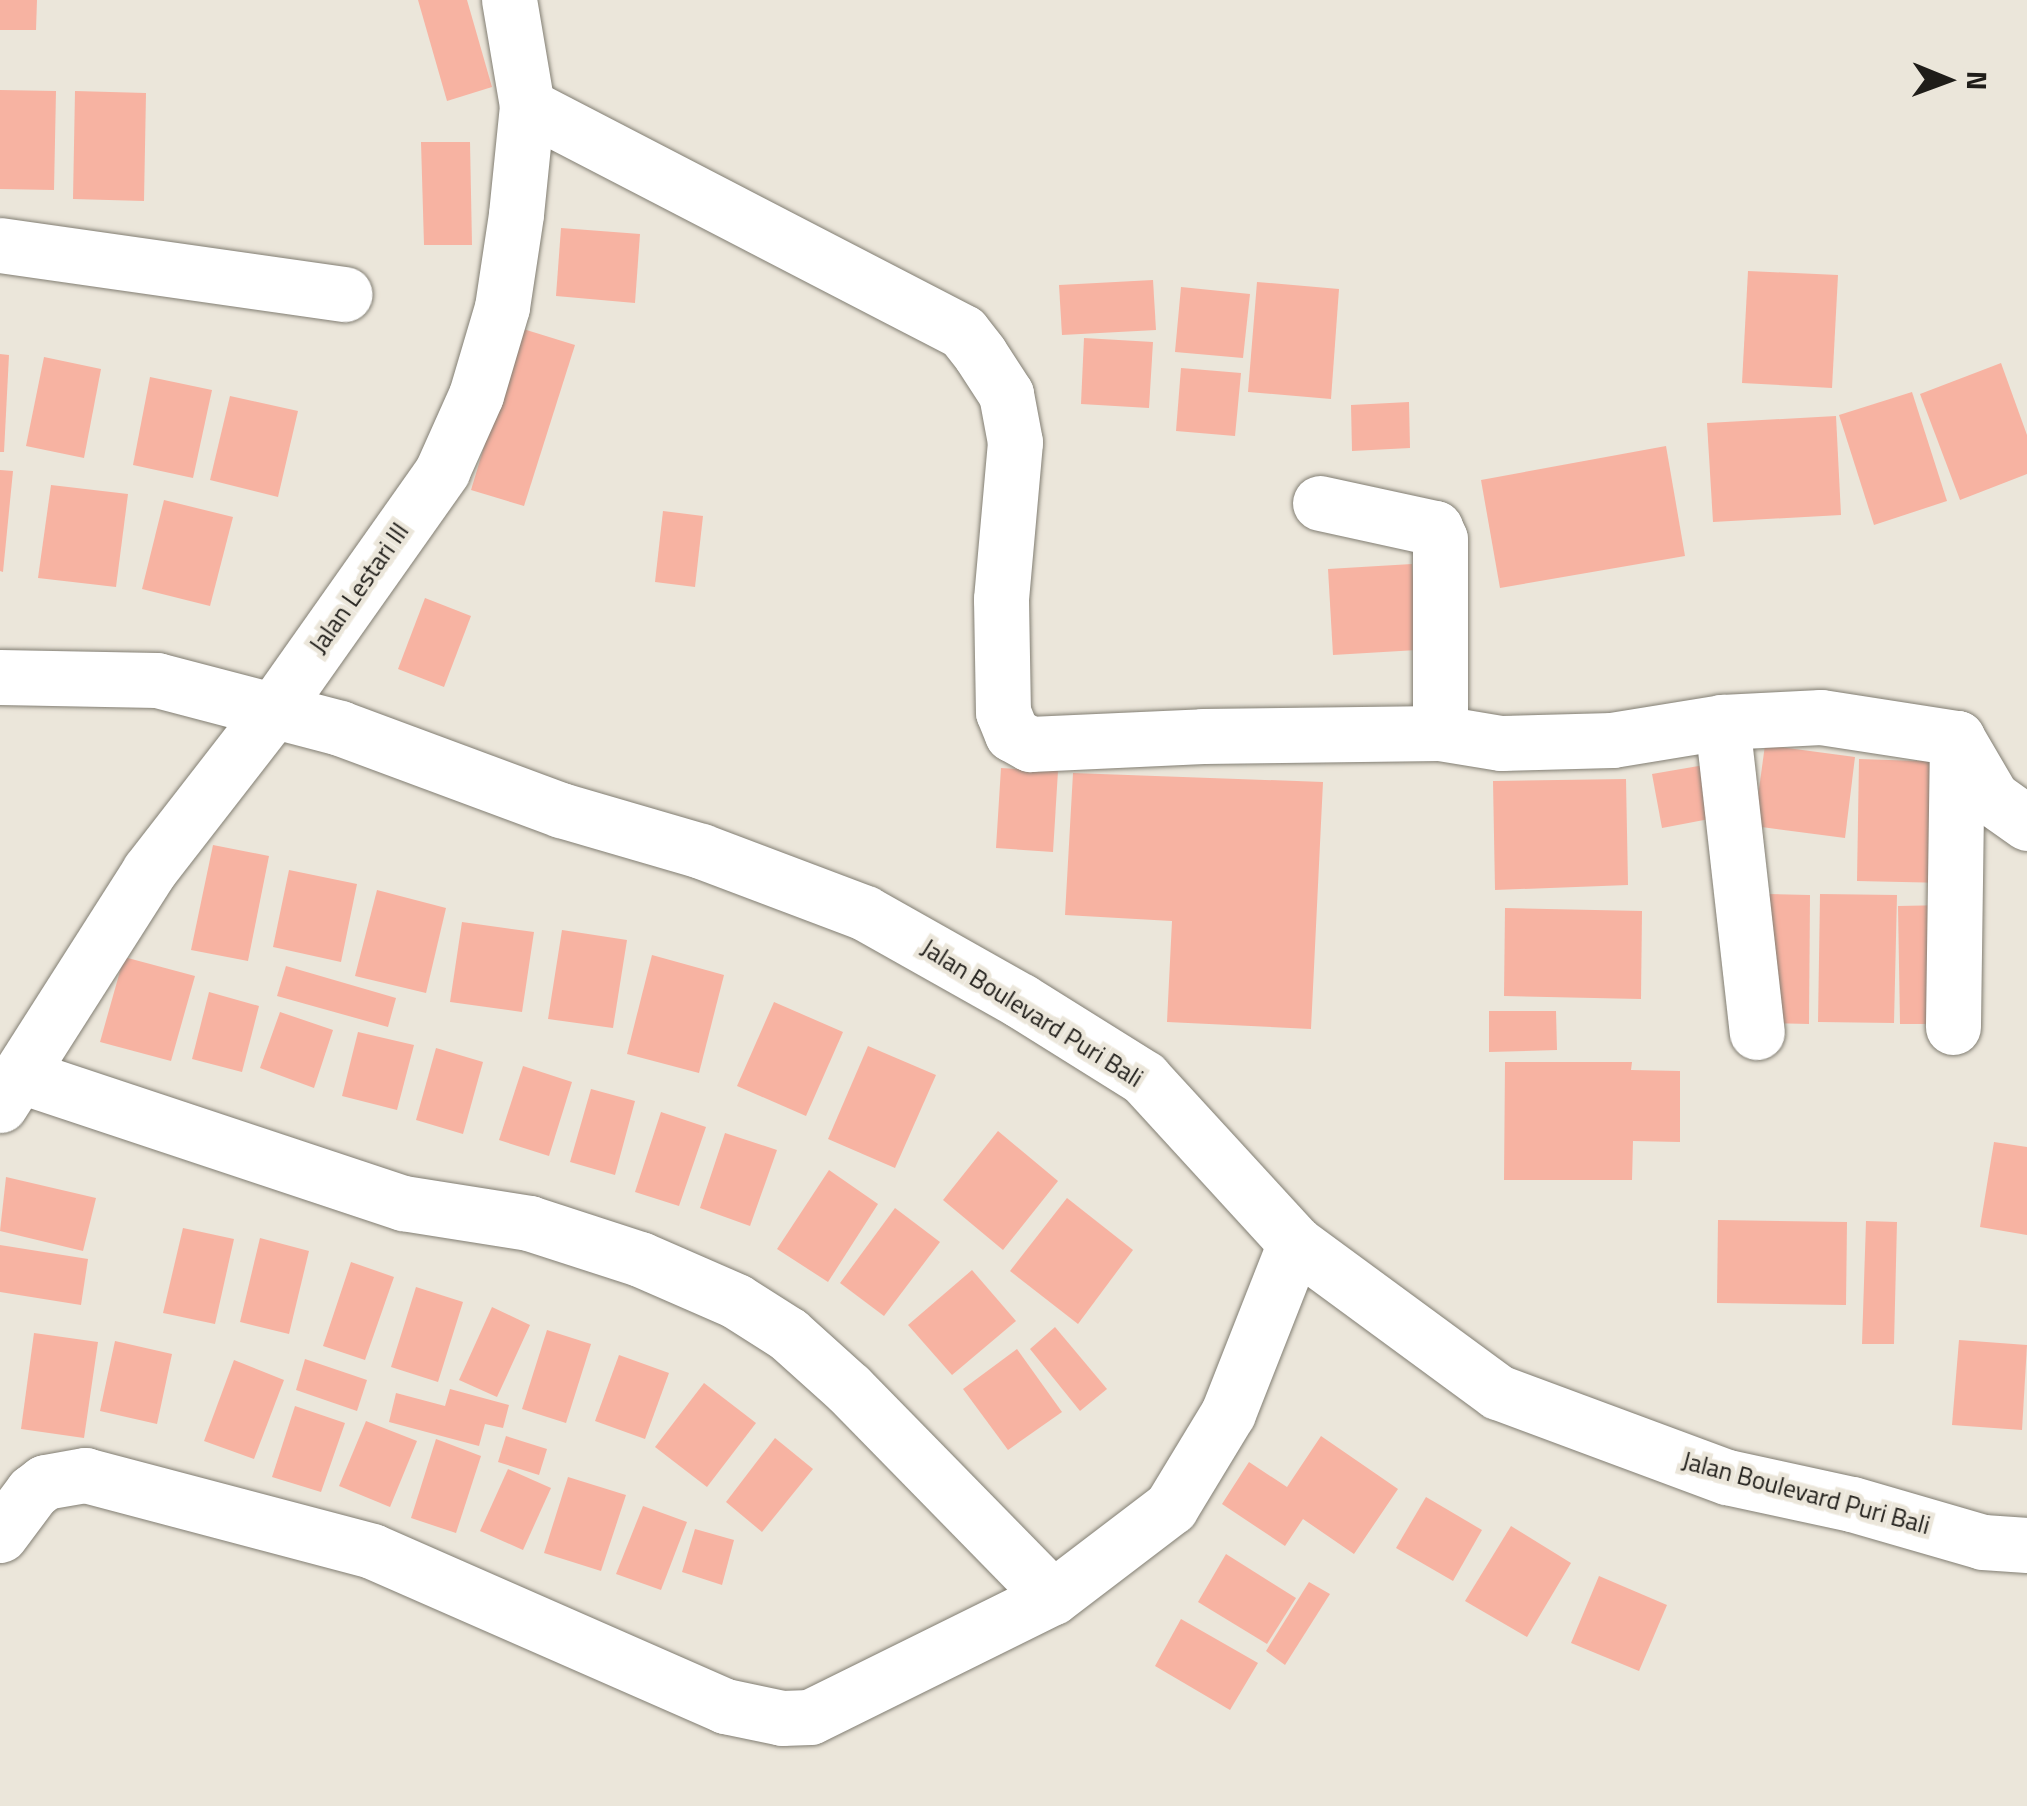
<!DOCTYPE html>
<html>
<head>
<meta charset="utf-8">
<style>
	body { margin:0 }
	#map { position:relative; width:2027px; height:1806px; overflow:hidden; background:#ebe6da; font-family:"Titillium Web",sans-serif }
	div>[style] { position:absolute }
	.building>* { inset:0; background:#f7b3a2 }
	.roads { filter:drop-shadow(0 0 2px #827e73) drop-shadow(0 0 2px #827e73) }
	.minor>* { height:55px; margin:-27.5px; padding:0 27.5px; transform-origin:27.5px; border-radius:27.5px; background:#fff }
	span { translate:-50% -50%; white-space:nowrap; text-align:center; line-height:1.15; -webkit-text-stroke:9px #ebe6da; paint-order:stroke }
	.street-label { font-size:25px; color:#1f1d19 }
	.north { position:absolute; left:1897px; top:30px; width:100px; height:100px; -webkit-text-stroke:8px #ebe6da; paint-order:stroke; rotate:91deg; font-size:28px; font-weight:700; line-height:40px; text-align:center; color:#1f1d19 }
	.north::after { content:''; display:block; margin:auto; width:35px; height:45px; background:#1f1d19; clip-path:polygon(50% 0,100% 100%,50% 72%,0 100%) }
</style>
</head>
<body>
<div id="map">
	<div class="building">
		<div style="clip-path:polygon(0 0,37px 0,36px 30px,0 30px)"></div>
		<div style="clip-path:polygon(418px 0,467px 0,492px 87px,447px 101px)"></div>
		<div style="clip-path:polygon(0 90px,56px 91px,54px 190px,0 189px)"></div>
		<div style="clip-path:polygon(75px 91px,146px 93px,144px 201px,73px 199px)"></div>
		<div style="clip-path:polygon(421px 142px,470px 142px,472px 245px,424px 245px)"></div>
		<div style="clip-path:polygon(561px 228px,640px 234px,635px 303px,556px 296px)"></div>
		<div style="clip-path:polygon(1748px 271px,1838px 275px,1832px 388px,1742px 383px)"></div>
		<div style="clip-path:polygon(1153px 280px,1156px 330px,1062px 335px,1059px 285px)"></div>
		<div style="clip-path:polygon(1257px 282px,1339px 289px,1331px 399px,1248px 392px)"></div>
		<div style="clip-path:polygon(1181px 287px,1250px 294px,1243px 358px,1175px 352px)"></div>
		<div style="clip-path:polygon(520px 328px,575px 345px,524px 506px,471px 490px)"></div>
		<div style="clip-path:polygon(1084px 338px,1153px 342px,1149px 408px,1081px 404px)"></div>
		<div style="clip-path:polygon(0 354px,9px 355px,4px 452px,0 452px)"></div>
		<div style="clip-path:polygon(44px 357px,101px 369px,84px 458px,26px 446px)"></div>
		<div style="clip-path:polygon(2001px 363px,2027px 435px,2027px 474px,1960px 500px,1920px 394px)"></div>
		<div style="clip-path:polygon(1181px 368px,1241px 373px,1235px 436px,1176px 431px)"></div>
		<div style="clip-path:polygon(150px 377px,212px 390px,193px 478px,133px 465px)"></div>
		<div style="clip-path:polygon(1912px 392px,1947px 501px,1874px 525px,1839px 415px)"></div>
		<div style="clip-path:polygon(230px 396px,298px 411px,278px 497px,210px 480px)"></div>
		<div style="clip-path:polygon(1409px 402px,1410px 448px,1352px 451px,1351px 405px)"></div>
		<div style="clip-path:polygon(1836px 416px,1841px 515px,1713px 522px,1707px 423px)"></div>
		<div style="clip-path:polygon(1666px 446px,1685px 556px,1500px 588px,1481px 480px)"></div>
		<div style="clip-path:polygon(0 470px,13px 471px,3px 572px,0 571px)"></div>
		<div style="clip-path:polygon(51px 485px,128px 494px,116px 587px,38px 578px)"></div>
		<div style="clip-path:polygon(164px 500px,233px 517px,210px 606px,142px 589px)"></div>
		<div style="clip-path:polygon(663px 511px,703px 516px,695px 587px,655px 582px)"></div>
		<div style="clip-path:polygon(1412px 564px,1417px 650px,1333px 655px,1328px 569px)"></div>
		<div style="clip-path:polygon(425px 598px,471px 616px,444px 687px,398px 669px)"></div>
		<div style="clip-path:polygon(1765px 745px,1855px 757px,1845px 838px,1754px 826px)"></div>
		<div style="clip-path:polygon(1859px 759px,1950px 762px,1947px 883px,1857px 881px)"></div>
		<div style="clip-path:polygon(1716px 763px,1725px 816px,1662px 828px,1652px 774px)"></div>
		<div style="clip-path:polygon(1001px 768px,1058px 771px,1053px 852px,996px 848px)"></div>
		<div style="clip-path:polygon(1073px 773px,1323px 782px,1311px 1029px,1167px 1022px,1172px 921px,1065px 915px)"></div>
		<div style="clip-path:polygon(1626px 779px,1628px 885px,1495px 890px,1493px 781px)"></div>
		<div style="clip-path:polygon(213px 845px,269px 856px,248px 961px,191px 950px)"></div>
		<div style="clip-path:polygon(289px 870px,357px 884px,341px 962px,273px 947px)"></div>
		<div style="clip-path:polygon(377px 890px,446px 908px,426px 993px,355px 976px)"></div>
		<div style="clip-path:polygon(1769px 894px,1810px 895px,1809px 1024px,1768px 1023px)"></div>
		<div style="clip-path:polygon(1820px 894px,1897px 895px,1894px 1023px,1818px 1022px)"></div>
		<div style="clip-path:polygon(1948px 905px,1950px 1024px,1900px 1024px,1898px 906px)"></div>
		<div style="clip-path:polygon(1505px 908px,1642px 911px,1641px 999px,1504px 996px)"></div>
		<div style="clip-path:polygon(462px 922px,534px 932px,522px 1012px,450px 1002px)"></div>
		<div style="clip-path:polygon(562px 930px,627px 940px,613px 1028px,548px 1019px)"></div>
		<div style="clip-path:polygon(652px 955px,724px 975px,699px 1073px,627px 1054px)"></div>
		<div style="clip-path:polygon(124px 957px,195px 976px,171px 1061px,100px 1042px)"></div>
		<div style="clip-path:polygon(286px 966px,396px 998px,388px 1027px,277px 996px)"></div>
		<div style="clip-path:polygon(209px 992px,259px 1006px,242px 1072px,192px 1059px)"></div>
		<div style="clip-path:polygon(774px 1002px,843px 1032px,806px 1116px,737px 1086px)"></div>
		<div style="clip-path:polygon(1489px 1011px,1556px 1011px,1557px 1050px,1489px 1052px)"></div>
		<div style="clip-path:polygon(280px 1012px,333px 1030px,314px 1088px,260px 1068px)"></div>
		<div style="clip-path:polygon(358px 1032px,414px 1045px,397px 1110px,342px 1096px)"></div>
		<div style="clip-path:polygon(868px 1046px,936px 1075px,895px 1168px,828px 1139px)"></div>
		<div style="clip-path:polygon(436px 1048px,483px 1062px,463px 1134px,416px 1120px)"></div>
		<div style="clip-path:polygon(1505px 1062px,1632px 1062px,1631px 1070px,1680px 1071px,1680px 1142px,1633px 1141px,1632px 1180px,1504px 1180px)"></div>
		<div style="clip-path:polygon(523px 1066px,572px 1082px,549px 1156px,499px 1140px)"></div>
		<div style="clip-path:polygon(591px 1089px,635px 1101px,615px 1175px,570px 1162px)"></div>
		<div style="clip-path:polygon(661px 1112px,706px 1127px,679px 1206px,635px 1192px)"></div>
		<div style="clip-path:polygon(998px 1131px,1058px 1181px,1003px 1250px,943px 1200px)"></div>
		<div style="clip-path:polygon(725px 1133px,777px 1150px,750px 1226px,700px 1208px)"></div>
		<div style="clip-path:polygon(1994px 1142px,2027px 1147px,2027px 1235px,1980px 1227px)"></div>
		<div style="clip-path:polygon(829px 1170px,878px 1204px,828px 1282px,777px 1249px)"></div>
		<div style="clip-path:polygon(6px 1177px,96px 1198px,83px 1251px,0 1231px)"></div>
		<div style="clip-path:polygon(1067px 1198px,1133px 1250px,1078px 1324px,1010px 1271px)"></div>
		<div style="clip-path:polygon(895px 1208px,940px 1242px,884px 1316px,840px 1283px)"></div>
		<div style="clip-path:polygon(1718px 1220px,1847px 1222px,1846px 1305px,1717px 1303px)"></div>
		<div style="clip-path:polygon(1866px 1221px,1897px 1222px,1894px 1344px,1862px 1344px)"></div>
		<div style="clip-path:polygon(183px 1228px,234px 1239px,215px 1324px,163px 1313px)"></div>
		<div style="clip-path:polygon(260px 1238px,309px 1251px,289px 1334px,240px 1322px)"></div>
		<div style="clip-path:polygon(0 1245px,88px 1259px,81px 1305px,0 1292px)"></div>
		<div style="clip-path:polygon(351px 1262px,394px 1277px,365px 1360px,323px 1346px)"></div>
		<div style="clip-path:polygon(972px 1270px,1016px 1321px,952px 1375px,908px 1325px)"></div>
		<div style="clip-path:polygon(416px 1287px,463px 1302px,438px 1382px,391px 1367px)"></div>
		<div style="clip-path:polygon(492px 1307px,530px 1325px,497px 1397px,459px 1380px)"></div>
		<div style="clip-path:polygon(1055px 1327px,1107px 1389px,1080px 1411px,1030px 1349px)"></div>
		<div style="clip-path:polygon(547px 1330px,591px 1344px,566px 1423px,522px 1409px)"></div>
		<div style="clip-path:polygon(34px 1333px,98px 1342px,84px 1438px,21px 1429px)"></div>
		<div style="clip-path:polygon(1959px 1340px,2027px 1345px,2022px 1430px,1952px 1425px)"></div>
		<div style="clip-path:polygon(115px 1341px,172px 1354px,157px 1424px,100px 1411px)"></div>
		<div style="clip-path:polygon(1017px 1349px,1062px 1412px,1008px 1450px,963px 1389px)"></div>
		<div style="clip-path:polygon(619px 1355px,669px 1373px,645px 1439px,595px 1421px)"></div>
		<div style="clip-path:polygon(305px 1359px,367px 1380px,357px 1411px,296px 1390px)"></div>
		<div style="clip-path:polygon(234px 1360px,284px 1380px,254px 1459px,204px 1441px)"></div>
		<div style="clip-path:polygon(704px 1383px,756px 1423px,707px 1487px,655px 1447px)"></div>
		<div style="clip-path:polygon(450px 1389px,509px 1405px,503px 1428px,485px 1424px,479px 1446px,389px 1422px,396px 1393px,445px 1406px)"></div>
		<div style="clip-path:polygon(295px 1406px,345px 1423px,321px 1492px,272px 1477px)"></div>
		<div style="clip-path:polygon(366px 1421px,417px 1441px,390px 1507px,339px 1486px)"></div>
		<div style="clip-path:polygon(506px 1436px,547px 1449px,539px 1475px,498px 1462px)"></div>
		<div style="clip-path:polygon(1321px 1436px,1398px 1489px,1354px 1554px,1303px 1519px,1285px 1546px,1222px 1504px,1249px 1462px,1287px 1487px)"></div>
		<div style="clip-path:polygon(775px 1438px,813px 1469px,762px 1532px,726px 1502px)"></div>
		<div style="clip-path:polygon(436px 1439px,481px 1456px,456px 1533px,411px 1518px)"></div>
		<div style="clip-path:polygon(508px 1469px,551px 1488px,523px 1550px,480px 1531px)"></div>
		<div style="clip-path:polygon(568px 1477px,626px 1495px,601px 1571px,544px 1553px)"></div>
		<div style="clip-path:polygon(1426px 1497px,1482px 1530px,1453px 1581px,1396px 1548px)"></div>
		<div style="clip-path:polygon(643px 1506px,687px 1522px,661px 1590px,616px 1574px)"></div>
		<div style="clip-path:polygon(1511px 1526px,1571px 1563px,1527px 1637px,1465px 1601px)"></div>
		<div style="clip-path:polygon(695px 1529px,734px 1540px,722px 1585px,682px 1572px)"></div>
		<div style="clip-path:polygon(1226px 1554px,1296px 1598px,1267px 1644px,1198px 1602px)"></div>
		<div style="clip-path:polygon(1599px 1576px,1667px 1605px,1639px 1671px,1571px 1643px)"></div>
		<div style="clip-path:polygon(1309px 1582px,1330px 1594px,1285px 1665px,1266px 1651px)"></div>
		<div style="clip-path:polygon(1181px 1619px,1258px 1663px,1230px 1710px,1155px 1666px)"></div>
	</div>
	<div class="roads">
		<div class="minor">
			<div style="left:527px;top:106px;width:491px;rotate:27.4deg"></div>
			<div style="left:963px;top:332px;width:28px;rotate:52deg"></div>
			<div style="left:980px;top:354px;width:48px;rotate:57deg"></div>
			<div style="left:1006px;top:394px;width:49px;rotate:79.4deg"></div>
			<div style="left:1015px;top:442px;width:158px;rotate:95.1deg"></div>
			<div style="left:1001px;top:599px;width:113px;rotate:89deg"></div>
			<div style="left:1003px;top:712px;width:24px;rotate:68deg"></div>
			<div style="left:1012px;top:734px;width:21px;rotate:29deg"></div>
			<div style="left:1030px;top:744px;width:173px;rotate:-2.6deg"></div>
			<div style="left:1203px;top:736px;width:237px;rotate:-0.7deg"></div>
			<div style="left:1440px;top:733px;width:62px;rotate:9.3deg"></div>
			<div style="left:1501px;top:743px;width:111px;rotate:-1.5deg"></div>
			<div style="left:1612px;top:740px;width:111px;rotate:-9.3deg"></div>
			<div style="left:1722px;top:722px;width:99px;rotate:-2.9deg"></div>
			<div style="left:1821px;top:717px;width:138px;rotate:8.8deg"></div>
			<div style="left:1957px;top:738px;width:289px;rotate:90.8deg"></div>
			<div style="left:0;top:245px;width:348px;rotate:8.1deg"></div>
			<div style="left:1320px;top:503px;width:118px;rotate:12.3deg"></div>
			<div style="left:1435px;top:528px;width:12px;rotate:66deg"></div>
			<div style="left:1440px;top:539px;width:194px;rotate:90deg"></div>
			<div style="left:0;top:677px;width:157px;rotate:1.1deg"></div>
			<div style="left:157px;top:680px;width:189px;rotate:14.7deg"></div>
			<div style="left:340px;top:728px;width:236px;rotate:20.4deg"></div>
			<div style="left:561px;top:810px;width:146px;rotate:16.3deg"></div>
			<div style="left:701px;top:851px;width:175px;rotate:20.7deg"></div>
			<div style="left:865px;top:913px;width:179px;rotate:29.4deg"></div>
			<div style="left:1021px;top:1001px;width:145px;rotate:32deg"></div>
			<div style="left:1144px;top:1078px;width:224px;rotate:47.5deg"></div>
			<div style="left:1295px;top:1243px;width:252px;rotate:36.3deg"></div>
			<div style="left:1498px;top:1392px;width:244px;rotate:20.4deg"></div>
			<div style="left:1727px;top:1477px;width:128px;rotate:12.2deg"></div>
			<div style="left:1852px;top:1504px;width:136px;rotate:16.2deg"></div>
			<div style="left:1983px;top:1542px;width:44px;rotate:3.9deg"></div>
			<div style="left:1722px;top:722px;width:312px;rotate:83.6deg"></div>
			<div style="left:1957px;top:738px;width:69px;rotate:59.7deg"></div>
			<div style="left:1992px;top:798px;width:43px;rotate:35.5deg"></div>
			<div style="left:21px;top:1076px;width:403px;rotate:18.4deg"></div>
			<div style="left:403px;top:1203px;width:128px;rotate:9deg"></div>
			<div style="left:529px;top:1223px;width:117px;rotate:18deg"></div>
			<div style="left:640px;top:1259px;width:105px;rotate:23.6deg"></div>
			<div style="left:736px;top:1301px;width:62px;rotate:32.4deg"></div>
			<div style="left:788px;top:1334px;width:82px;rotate:42deg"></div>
			<div style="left:849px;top:1389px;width:291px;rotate:45.6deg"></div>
			<div style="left:0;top:1105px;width:277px;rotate:-57.5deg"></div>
			<div style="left:149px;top:871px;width:202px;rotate:-52.2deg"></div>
			<div style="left:273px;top:711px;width:294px;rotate:-54.8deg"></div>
			<div style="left:442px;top:471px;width:83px;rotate:-65.9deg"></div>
			<div style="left:476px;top:395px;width:92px;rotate:-73.5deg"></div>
			<div style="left:502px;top:307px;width:94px;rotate:-81.4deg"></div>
			<div style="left:516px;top:214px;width:109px;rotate:-84.2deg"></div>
			<div style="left:527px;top:106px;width:108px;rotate:-99.6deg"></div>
			<div style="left:0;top:1535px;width:54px;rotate:-53.3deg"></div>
			<div style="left:32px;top:1492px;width:16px;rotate:-38deg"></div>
			<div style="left:45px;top:1482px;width:41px;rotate:-9.9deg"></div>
			<div style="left:85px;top:1475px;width:297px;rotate:14.8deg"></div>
			<div style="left:372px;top:1551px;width:386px;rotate:23.7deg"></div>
			<div style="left:725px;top:1706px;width:58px;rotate:11.9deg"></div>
			<div style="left:782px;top:1718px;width:28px;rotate:-2deg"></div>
			<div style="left:810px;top:1717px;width:271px;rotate:-26.3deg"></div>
			<div style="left:1053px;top:1597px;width:148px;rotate:-37.3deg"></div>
			<div style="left:1171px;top:1507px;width:110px;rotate:-58.8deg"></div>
			<div style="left:1228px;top:1413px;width:183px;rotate:-68.5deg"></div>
		</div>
	</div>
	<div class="street-label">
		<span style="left:359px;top:588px;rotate:-55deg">Jalan Lestari III</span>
		<span style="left:1032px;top:1013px;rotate:32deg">Jalan Boulevard Puri Bali</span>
		<span style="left:1806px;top:1493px;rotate:15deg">Jalan Boulevard Puri Bali</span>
	</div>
	<div class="north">N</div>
</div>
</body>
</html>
